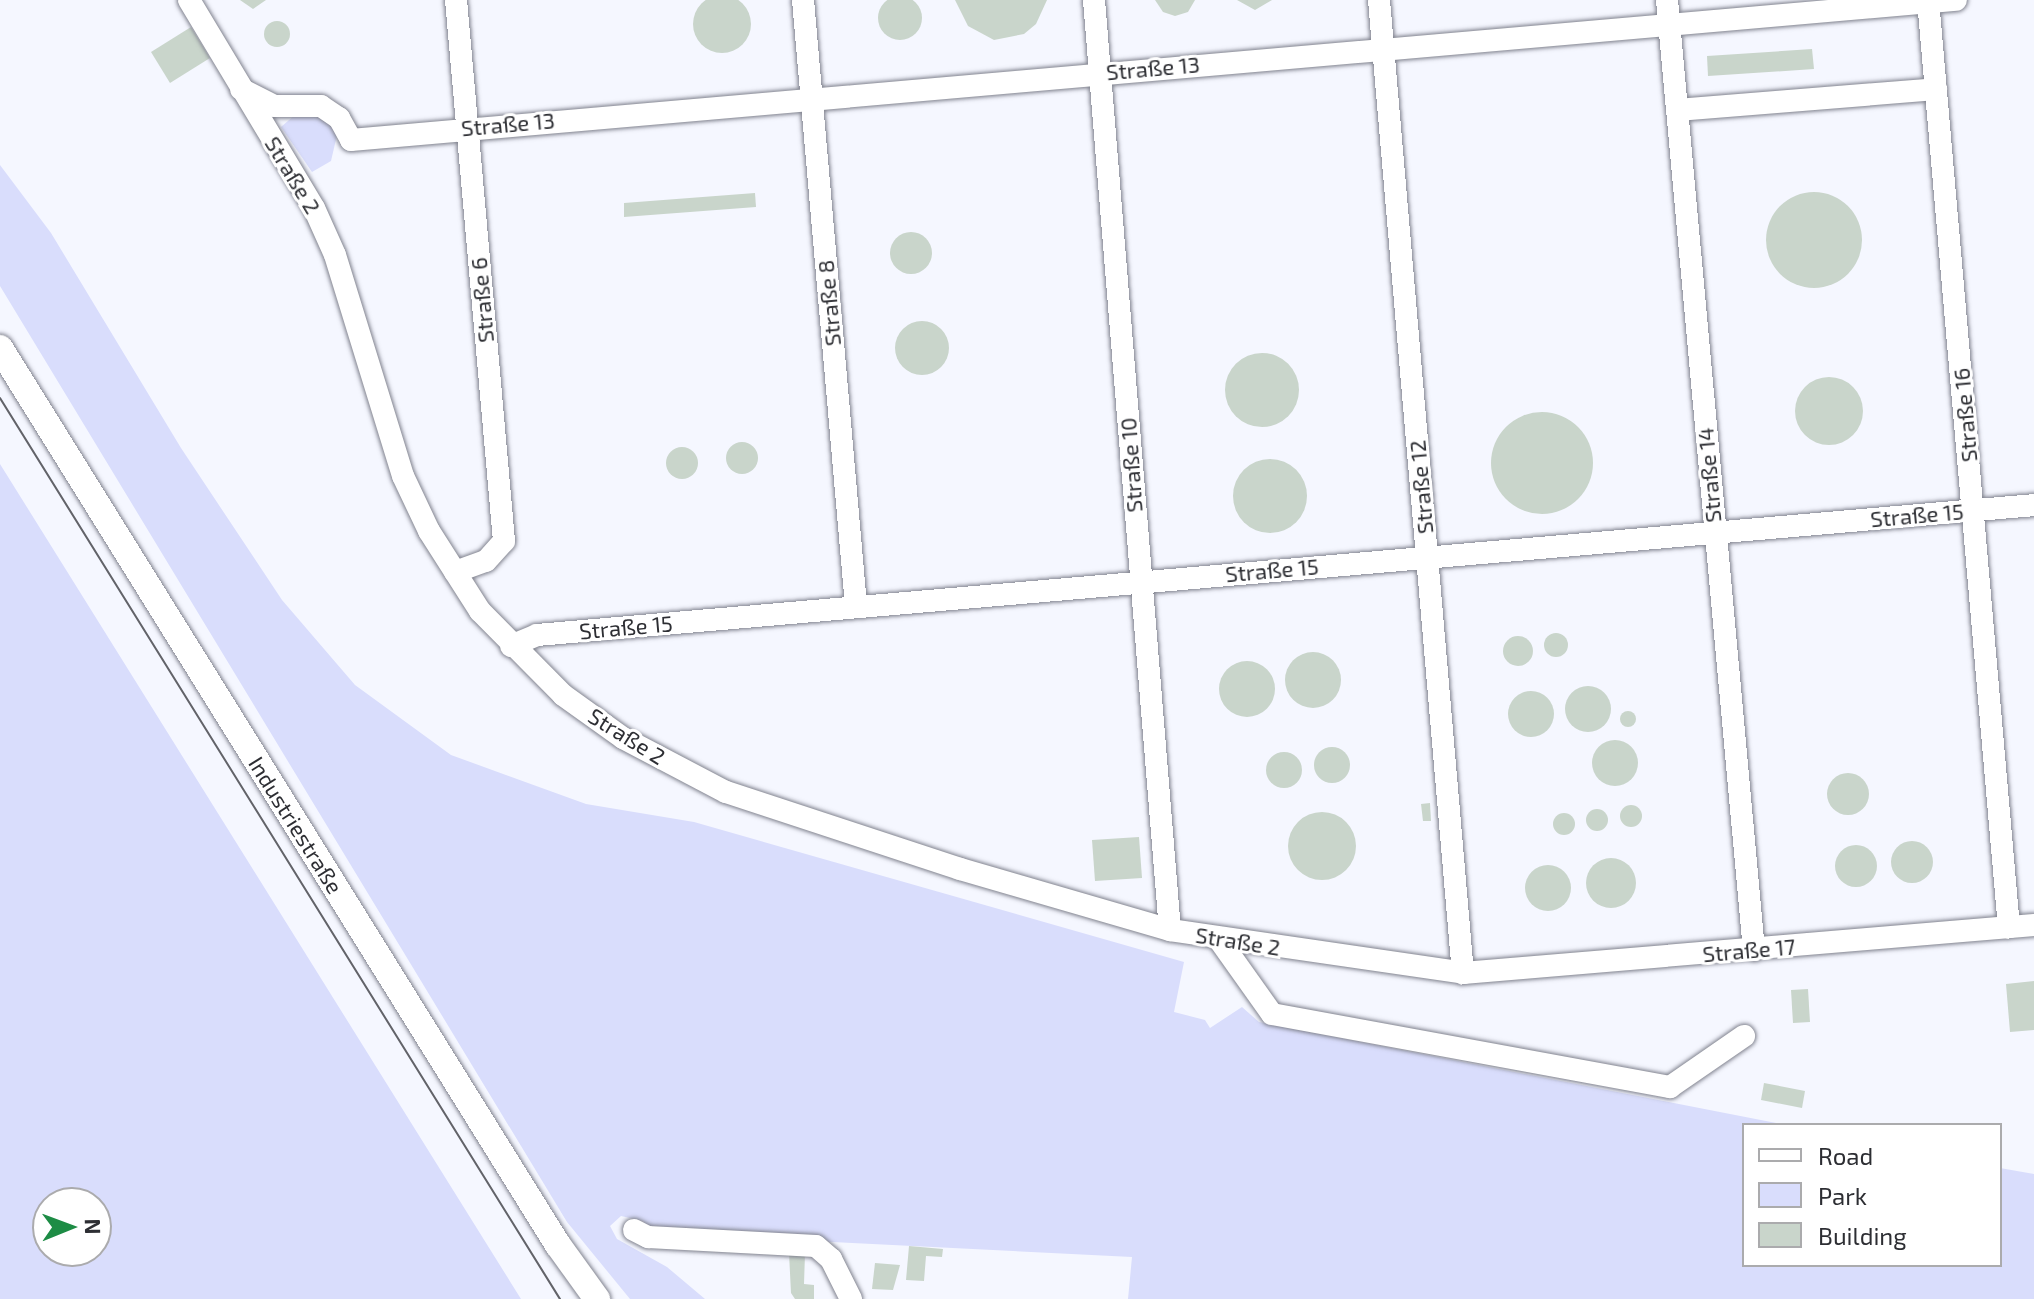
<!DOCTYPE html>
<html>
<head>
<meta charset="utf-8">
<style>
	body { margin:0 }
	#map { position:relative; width:2034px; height:1299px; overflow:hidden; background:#f5f7ff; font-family:"Exo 2",sans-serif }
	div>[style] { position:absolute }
	.green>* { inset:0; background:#d9ddfc }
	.building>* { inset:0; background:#c9d5cb }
	.round { border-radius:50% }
	.roads { filter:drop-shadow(0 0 2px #81838f) drop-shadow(0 0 2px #81838f) }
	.minor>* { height:22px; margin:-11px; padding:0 11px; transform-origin:11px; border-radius:11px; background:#fff }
	.major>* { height:26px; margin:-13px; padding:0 13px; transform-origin:13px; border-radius:13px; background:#fff }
	.tram>* { height:2px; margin:-1px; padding:0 1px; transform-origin:1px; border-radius:1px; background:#626369 }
	span { translate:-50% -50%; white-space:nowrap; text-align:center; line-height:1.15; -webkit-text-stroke:6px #fff; paint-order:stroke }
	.street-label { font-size:22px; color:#2d2e33 }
	.legend { position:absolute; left:1742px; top:1123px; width:260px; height:144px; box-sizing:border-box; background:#fff; border:2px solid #ababad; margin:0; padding:10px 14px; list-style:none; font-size:24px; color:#2d2e33 }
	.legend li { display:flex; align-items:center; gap:16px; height:40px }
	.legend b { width:40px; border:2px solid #ababad }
	.north { position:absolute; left:32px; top:1187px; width:80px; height:80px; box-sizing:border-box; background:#fff; border:2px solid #ababad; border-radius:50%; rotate:89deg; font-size:22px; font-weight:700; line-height:32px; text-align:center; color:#2d2e33 }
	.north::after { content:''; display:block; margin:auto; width:28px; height:36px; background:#1d8c45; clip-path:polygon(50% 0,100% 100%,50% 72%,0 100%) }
</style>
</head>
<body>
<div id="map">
	<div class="green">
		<div style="clip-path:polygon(309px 111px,332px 123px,337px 135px,331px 161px,312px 172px,281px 127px,296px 114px)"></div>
		<div style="clip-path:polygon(0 165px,51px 233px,181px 448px,282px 600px,355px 685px,451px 755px,586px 804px,694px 822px,1184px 962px,1174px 1012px,1205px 1020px,1210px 1028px,1242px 1007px,1259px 1022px,1786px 1125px,1744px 1125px,1744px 1265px,2000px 1265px,2000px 1168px,2034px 1174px,2034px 1299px,1128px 1299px,1132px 1257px,652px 1233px,643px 1221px,621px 1216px,610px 1226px,617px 1239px,667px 1267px,705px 1299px,630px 1299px,567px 1222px,0 286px)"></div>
		<div style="clip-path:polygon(evenodd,0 464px,521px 1299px,0 1299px,0 464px,48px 1203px,96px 1203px,96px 1251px,48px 1251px,48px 1203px)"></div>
	</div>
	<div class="building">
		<div class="round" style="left:693px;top:-5px;width:58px;height:58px"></div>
		<div class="round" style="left:878px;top:-4px;width:44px;height:44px"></div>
		<div style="clip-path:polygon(240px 0,266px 0,253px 9px)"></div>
		<div style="clip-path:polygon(955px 0,1047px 0,1036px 24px,1024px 34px,994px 40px,968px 26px)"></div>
		<div style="clip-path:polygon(1155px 0,1195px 0,1188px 12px,1175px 16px,1163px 12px)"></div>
		<div style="clip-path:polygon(1237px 0,1272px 0,1255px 10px)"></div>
		<div class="round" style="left:264px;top:21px;width:26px;height:26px"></div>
		<div style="clip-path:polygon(191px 27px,210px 58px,170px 83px,151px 52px)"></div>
		<div style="clip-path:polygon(1812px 49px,1814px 69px,1708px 76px,1707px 56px)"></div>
		<div class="round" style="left:1766px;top:192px;width:96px;height:96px"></div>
		<div style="clip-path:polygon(755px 193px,756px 207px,624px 217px,624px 203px)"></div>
		<div class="round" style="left:890px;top:232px;width:42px;height:42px"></div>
		<div class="round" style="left:895px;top:321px;width:54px;height:54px"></div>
		<div class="round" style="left:1225px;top:353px;width:74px;height:74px"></div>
		<div class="round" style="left:1795px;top:377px;width:68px;height:68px"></div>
		<div class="round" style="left:1491px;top:412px;width:102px;height:102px"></div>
		<div class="round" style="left:726px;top:442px;width:32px;height:32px"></div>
		<div class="round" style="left:666px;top:447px;width:32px;height:32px"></div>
		<div class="round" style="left:1233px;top:459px;width:74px;height:74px"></div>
		<div class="round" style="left:1544px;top:633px;width:24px;height:24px"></div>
		<div class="round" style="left:1503px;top:636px;width:30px;height:30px"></div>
		<div class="round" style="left:1285px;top:652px;width:56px;height:56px"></div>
		<div class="round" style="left:1219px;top:661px;width:56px;height:56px"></div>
		<div class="round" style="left:1565px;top:686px;width:46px;height:46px"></div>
		<div class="round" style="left:1508px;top:691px;width:46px;height:46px"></div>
		<div class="round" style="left:1620px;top:711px;width:16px;height:16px"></div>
		<div class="round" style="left:1592px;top:740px;width:46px;height:46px"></div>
		<div class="round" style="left:1314px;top:747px;width:36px;height:36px"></div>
		<div class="round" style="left:1266px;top:752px;width:36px;height:36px"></div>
		<div class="round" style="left:1827px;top:773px;width:42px;height:42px"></div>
		<div style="clip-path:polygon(1430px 803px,1431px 821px,1423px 821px,1421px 804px)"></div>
		<div class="round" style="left:1620px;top:805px;width:22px;height:22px"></div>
		<div class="round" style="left:1586px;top:809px;width:22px;height:22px"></div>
		<div class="round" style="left:1288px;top:812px;width:68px;height:68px"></div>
		<div class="round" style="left:1553px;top:813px;width:22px;height:22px"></div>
		<div style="clip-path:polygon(1139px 837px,1142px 878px,1095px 881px,1092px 840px)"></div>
		<div class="round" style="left:1891px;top:841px;width:42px;height:42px"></div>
		<div class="round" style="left:1835px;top:845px;width:42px;height:42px"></div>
		<div class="round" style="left:1586px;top:858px;width:50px;height:50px"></div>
		<div class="round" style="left:1525px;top:865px;width:46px;height:46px"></div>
		<div style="clip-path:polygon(2034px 981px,2034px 1030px,2010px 1032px,2006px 984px)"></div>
		<div style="clip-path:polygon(1808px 989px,1810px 1022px,1793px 1023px,1791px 990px)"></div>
		<div style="clip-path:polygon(1764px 1083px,1805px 1091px,1802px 1108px,1761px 1100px)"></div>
		<div style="clip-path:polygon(909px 1246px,943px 1249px,942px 1257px,926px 1256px,924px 1281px,906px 1280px)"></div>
		<div style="clip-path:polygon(789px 1253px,805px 1254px,804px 1284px,814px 1285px,814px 1299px,795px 1299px,791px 1293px)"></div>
		<div style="clip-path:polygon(875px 1263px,900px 1265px,893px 1290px,872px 1289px)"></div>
	</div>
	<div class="roads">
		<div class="minor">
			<div style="left:189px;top:0;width:243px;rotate:59deg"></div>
			<div style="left:314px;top:208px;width:51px;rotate:65.9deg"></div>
			<div style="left:335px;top:255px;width:231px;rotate:72.9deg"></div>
			<div style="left:403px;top:476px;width:61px;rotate:64.7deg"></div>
			<div style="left:429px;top:531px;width:95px;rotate:57.5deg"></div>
			<div style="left:480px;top:611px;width:118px;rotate:45.3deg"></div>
			<div style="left:563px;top:695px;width:74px;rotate:35.6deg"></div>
			<div style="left:623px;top:738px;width:116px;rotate:27.7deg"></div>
			<div style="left:726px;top:792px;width:246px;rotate:18.2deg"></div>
			<div style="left:960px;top:869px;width:219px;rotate:16.2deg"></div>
			<div style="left:1170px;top:930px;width:296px;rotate:8.3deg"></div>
			<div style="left:1463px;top:973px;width:573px;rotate:-4.81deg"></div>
			<div style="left:803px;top:0;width:608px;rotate:85deg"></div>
			<div style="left:1094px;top:0;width:933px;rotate:85.33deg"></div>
			<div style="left:1379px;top:0;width:977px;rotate:85.07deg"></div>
			<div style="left:1667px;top:0;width:954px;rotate:84.77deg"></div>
			<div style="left:1928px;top:0;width:931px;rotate:85.01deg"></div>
			<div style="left:241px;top:89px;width:37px;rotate:27deg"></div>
			<div style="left:274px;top:106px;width:47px"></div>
			<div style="left:321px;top:106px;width:22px;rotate:34deg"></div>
			<div style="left:339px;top:118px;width:25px;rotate:61deg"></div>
			<div style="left:351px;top:140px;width:1611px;rotate:-4.99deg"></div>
			<div style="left:1677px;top:110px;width:260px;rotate:-4.6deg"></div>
			<div style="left:455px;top:572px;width:33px;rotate:-20deg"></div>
			<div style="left:486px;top:561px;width:27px;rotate:-48deg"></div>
			<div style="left:504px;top:541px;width:543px;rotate:-95.07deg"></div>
			<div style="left:511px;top:646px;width:28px;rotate:-23deg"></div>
			<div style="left:537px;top:635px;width:1503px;rotate:-4.96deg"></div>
			<div style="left:1218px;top:938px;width:93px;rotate:54.6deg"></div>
			<div style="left:1272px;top:1014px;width:405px;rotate:10.4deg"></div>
			<div style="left:1670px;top:1087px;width:90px;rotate:-34.6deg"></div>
			<div style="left:634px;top:1230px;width:16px;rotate:27deg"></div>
			<div style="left:648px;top:1237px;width:168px;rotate:3.1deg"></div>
			<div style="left:816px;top:1246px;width:20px;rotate:41deg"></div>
			<div style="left:831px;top:1259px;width:45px;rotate:63.4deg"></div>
		</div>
		<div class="major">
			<div style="left:0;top:348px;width:1056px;rotate:58.12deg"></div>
			<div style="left:558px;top:1245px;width:67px;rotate:54.2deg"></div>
		</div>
	</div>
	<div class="tram">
		<div style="left:0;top:398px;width:1061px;rotate:58.14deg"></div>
	</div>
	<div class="street-label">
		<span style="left:1153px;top:68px;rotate:-5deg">Straße 13</span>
		<span style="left:508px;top:124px;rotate:-5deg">Straße 13</span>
		<span style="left:293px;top:175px;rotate:59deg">Straße 2</span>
		<span style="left:482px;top:300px;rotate:-95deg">Straße 6</span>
		<span style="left:829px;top:303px;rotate:-95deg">Straße 8</span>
		<span style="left:1965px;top:415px;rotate:-95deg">Straße 16</span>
		<span style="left:1131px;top:465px;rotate:-94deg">Straße 10</span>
		<span style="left:1709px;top:475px;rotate:-95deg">Straße 14</span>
		<span style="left:1421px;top:487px;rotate:-95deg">Straße 12</span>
		<span style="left:1917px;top:515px;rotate:-5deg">Straße 15</span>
		<span style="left:1272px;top:570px;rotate:-5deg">Straße 15</span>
		<span style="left:626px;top:627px;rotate:-5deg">Straße 15</span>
		<span style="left:627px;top:736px;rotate:32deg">Straße 2</span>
		<span style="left:296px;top:825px;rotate:58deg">Industriestraße</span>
		<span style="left:1238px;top:941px;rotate:9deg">Straße 2</span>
		<span style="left:1749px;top:950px;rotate:-5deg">Straße 17</span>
	</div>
	<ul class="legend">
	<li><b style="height:10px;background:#fff"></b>Road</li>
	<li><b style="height:22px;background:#d9ddfc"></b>Park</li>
	<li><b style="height:22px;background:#c9d5cb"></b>Building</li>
	</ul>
	<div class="north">N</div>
</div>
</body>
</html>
